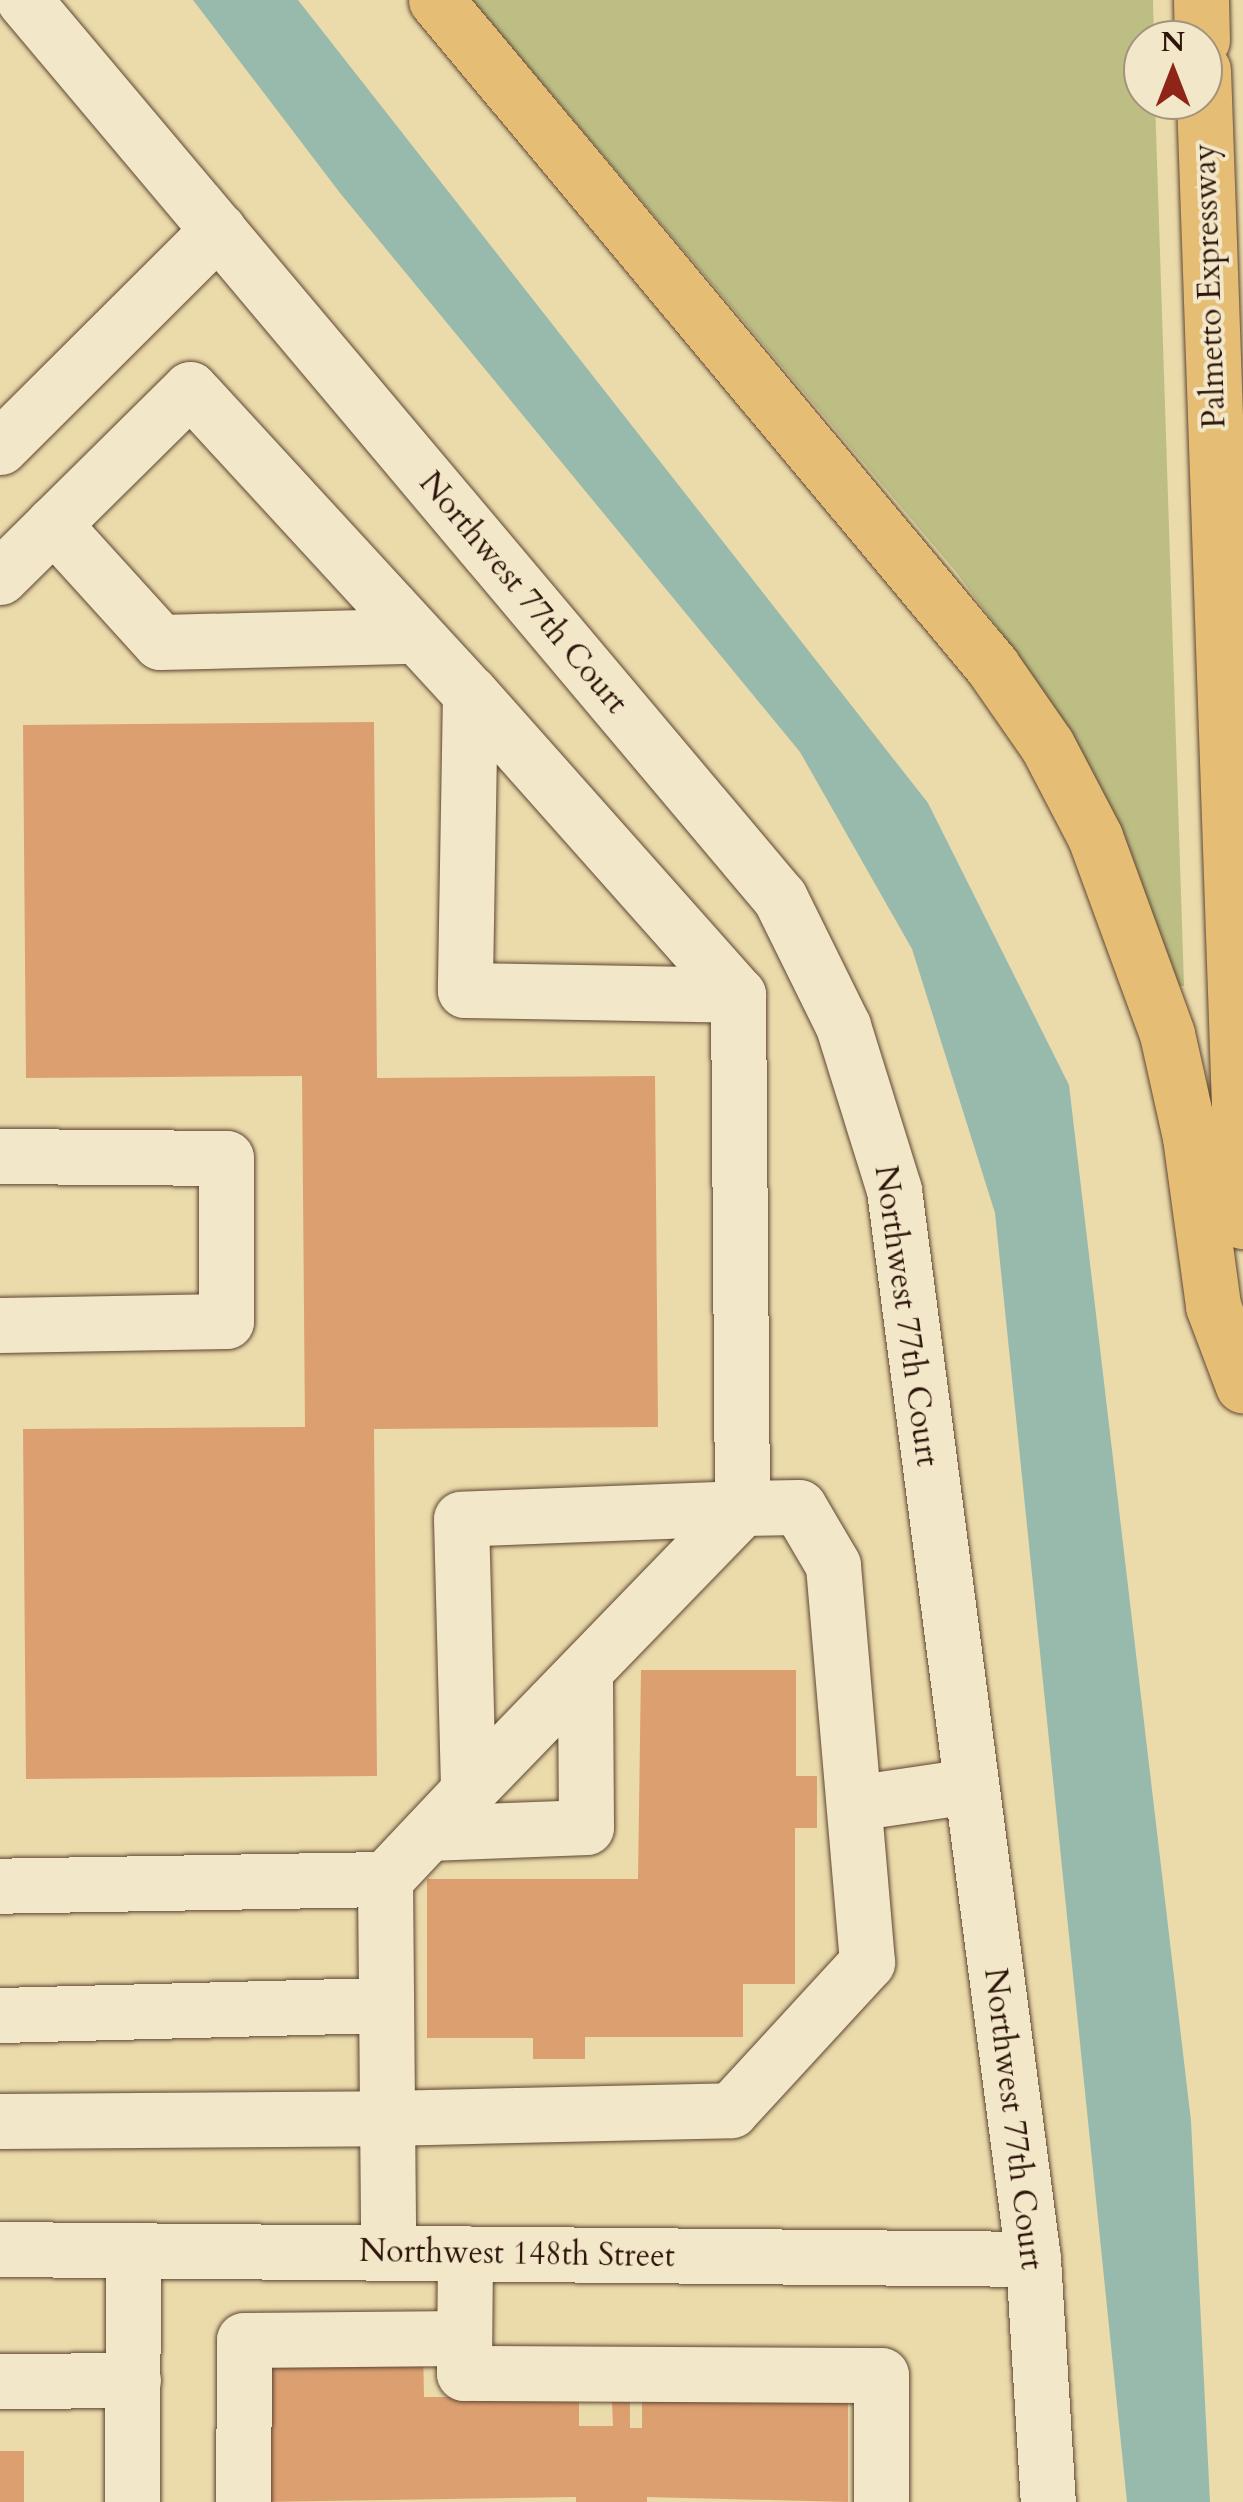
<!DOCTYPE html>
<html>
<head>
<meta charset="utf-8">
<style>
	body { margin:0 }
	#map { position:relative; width:1243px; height:2502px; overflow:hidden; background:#ebdaaa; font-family:Cardo,serif }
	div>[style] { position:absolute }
	.green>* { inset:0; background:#bdbe84 }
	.water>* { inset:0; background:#98baac }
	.building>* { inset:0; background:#dc9f70 }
	.roads { filter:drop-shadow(0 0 2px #5d4633) drop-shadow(0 0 2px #5d4633) }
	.minor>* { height:55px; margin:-27.5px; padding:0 27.5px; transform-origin:27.5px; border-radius:27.5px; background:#f2e7c8 }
	.highway>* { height:55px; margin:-27.5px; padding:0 27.5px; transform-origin:27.5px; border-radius:27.5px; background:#e6bd75 }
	span { translate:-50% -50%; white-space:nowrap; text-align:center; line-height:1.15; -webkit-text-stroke:8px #f2e7c8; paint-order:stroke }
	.street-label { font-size:32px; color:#2e150b }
	.north { position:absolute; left:1123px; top:20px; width:100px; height:100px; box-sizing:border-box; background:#f2e7c8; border:2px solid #a4937c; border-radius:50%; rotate:0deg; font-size:28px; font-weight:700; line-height:40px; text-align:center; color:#2e150b }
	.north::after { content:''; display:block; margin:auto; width:35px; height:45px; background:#8f2418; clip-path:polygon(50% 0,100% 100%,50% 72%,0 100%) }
</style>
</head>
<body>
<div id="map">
	<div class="green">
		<div style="clip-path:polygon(472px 0,1153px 0,1154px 40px,1143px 40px,1143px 100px,1155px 100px,1184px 986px,1173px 986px,1044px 698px,998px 628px,956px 572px)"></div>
	</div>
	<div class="water">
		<div style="clip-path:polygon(193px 0,298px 0,928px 803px,1069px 1085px,1191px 2121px,1210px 2502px,1127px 2502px,995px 1213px,912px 949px,800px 752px,340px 193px)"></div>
	</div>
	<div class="building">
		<div style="clip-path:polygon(374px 722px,377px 1078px,655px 1076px,658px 1427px,374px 1429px,377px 1776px,26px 1779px,23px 1429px,305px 1427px,302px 1076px,26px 1078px,23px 725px)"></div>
		<div style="clip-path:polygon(641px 1670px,796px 1670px,796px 1776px,817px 1776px,817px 1828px,795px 1828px,795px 1984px,743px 1984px,743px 2037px,585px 2037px,585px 2059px,533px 2059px,533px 2038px,427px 2038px,427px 1879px,638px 1879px)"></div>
		<div style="clip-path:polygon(260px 2349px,423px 2349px,424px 2397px,579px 2397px,579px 2426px,613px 2426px,612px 2401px,630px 2401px,630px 2428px,642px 2428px,642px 2394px,848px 2393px,848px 2502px,647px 2497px,647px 2502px,576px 2502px,576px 2497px,260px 2502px)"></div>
		<div style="clip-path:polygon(0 2451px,24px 2451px,24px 2502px,0 2502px)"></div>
	</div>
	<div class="roads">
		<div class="minor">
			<div style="left:24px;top:0;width:1174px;rotate:49.91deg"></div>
			<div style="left:780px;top:898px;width:143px;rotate:63.8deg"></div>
			<div style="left:843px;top:1026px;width:172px;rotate:72.7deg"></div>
			<div style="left:894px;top:1190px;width:1078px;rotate:82.59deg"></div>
			<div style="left:1033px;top:2259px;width:243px;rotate:86.5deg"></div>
			<div style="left:0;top:447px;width:308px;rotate:-44.9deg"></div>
			<div style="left:53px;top:524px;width:159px;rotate:47.8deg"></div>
			<div style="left:160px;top:642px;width:253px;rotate:-1.4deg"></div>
			<div style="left:0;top:577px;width:267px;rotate:-44.7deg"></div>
			<div style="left:190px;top:389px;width:413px;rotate:47.4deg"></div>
			<div style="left:470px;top:693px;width:404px;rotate:48.4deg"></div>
			<div style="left:738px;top:995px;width:513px;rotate:89.55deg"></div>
			<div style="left:742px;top:1508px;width:281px;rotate:177.8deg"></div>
			<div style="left:461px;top:1519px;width:272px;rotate:88.5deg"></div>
			<div style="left:468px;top:1791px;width:121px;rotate:133.3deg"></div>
			<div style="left:385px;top:1879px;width:385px;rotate:179deg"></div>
			<div style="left:470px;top:693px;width:297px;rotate:91deg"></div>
			<div style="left:465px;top:990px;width:273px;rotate:1deg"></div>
			<div style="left:0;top:1156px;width:226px;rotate:0.5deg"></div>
			<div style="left:226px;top:1158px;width:163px;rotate:90deg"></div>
			<div style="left:226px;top:1321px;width:226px;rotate:179deg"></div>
			<div style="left:854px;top:1803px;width:116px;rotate:-8.4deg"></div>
			<div style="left:430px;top:1833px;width:156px;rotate:-2.2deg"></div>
			<div style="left:586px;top:1827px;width:156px;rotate:-90.4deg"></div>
			<div style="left:385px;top:1879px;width:373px;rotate:89.5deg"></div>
			<div style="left:0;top:2015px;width:385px;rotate:-1.5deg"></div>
			<div style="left:0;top:2121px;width:385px;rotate:-0.4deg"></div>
			<div style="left:385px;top:2118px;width:346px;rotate:-1.3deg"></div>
			<div style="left:731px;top:2110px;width:201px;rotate:-47.4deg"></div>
			<div style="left:867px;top:1962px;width:398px;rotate:-94.9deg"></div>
			<div style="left:833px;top:1565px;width:67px;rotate:-120.4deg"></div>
			<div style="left:799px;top:1507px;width:57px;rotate:179deg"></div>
			<div style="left:742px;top:1508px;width:394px;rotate:134.1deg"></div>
			<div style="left:0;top:2249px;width:1033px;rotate:0.55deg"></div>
			<div style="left:465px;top:2253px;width:120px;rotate:90.5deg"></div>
			<div style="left:464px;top:2373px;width:417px;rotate:0.3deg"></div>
			<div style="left:881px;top:2375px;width:127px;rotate:90deg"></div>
			<div style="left:0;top:2381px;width:133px;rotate:-0.4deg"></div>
			<div style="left:132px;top:2502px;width:252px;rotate:-89.8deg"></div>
			<div style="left:243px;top:2502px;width:162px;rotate:-89.6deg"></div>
			<div style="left:244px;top:2340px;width:220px;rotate:-0.5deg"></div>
		</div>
		<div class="highway">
			<div style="left:436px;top:0;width:868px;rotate:50.14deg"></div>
			<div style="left:992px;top:666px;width:96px;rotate:55.2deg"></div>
			<div style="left:1047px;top:745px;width:104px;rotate:62.4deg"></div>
			<div style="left:1095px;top:837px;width:210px;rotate:69.9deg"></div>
			<div style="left:1167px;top:1034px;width:106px;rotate:77.4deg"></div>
			<div style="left:1190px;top:1137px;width:171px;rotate:82.2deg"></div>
			<div style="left:1213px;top:1306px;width:85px;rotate:69.4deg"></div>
			<div style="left:1201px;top:0;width:40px;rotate:88.6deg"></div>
			<div style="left:1203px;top:70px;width:1152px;rotate:88.01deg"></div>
		</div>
	</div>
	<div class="street-label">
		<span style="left:1210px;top:286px;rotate:-92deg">Palmetto Expressway</span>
		<span style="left:523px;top:593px;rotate:50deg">Northwest 77th Court</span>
		<span style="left:906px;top:1316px;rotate:82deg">Northwest 77th Court</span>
		<span style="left:1013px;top:2119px;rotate:83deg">Northwest 77th Court</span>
		<span style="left:517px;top:2254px;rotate:1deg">Northwest 148th Street</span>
	</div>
	<div class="north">N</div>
</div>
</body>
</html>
